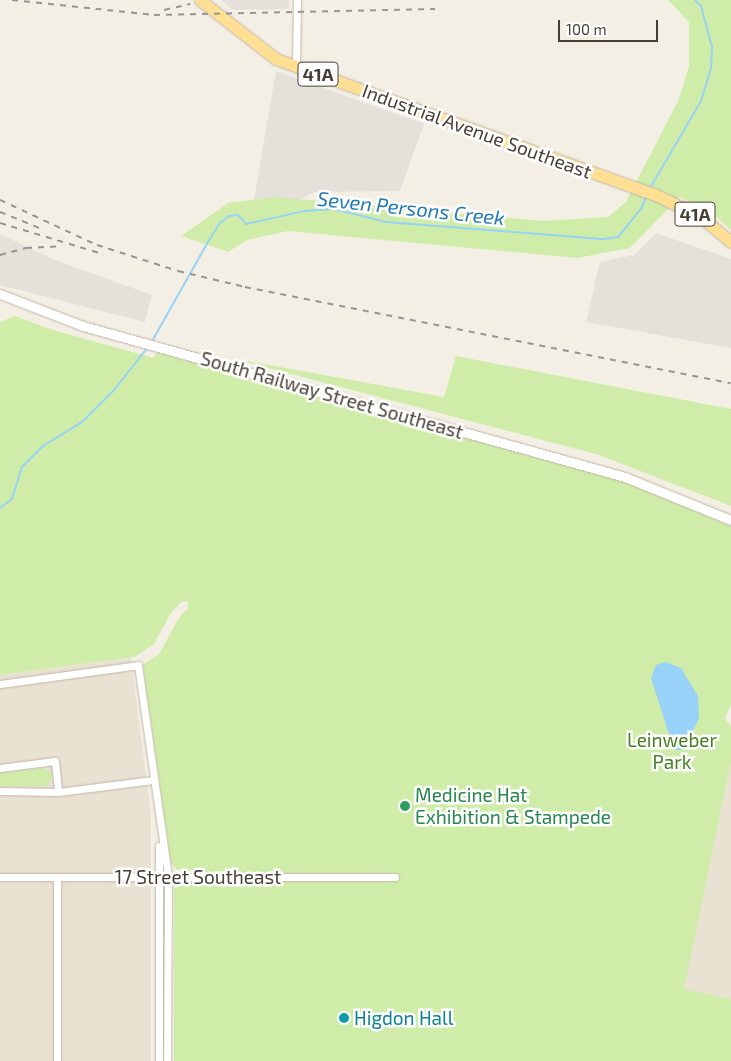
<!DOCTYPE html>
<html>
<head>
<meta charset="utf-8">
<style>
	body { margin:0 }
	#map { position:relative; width:731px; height:1061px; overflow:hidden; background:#f4efe4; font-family:"Exo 2",sans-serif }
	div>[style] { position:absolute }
	.residential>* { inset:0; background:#e9e1d2 }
	.industrial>* { inset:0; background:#e6e0da }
	.green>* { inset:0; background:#cfeda8 }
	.water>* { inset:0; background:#99d2f8 }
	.stream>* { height:2px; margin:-1px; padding:0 1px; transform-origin:1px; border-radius:1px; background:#99d2f8 }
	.roads { filter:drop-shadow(0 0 1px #c1b7a6) drop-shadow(0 0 1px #c1b7a6) }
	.minor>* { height:7px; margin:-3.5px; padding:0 3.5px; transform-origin:3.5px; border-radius:3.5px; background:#fff }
	.tertiary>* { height:9px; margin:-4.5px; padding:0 4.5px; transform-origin:4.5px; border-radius:4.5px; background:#fff }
	.primary>* { height:11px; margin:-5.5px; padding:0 5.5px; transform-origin:5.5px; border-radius:5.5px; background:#ffdf93 }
	.rail>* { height:2px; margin-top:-1px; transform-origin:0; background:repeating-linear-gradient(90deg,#959595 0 6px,transparent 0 12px) }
	.dots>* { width:14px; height:14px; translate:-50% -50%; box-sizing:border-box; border:2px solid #fff; border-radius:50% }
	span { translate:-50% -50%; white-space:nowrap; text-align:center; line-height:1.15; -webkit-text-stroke:5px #fff; paint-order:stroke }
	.shield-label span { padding:1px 4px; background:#fff; border:1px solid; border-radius:4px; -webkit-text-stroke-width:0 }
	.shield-label { font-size:18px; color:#473f33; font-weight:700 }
	.street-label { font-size:19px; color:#473f33 }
	.park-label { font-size:19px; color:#457f20 }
	.leisure-label { font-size:19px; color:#27864d }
	.left { translate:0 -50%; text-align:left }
	.culture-label { font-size:19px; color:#0d838f }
	.water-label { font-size:20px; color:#2079b6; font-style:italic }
	.scale { position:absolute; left:558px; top:20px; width:100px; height:22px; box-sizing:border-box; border:2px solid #473f33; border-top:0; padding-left:6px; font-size:15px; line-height:18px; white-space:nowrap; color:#473f33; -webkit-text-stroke:4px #fff; paint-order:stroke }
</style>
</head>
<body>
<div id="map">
	<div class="residential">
		<div style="clip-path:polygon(131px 658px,151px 815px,151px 1061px,0 1061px,0 675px)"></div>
		<div style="clip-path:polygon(731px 762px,731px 999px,683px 989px)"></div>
	</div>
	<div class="industrial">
		<div style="clip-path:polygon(221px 0,289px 0,289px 9px,233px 10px)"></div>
		<div style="clip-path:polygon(276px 71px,424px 124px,400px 191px,314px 192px,300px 200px,254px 200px)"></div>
		<div style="clip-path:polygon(656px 233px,731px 259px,731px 348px,586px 322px,600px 262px,634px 255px)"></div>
		<div style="clip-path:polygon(0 234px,55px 260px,152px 295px,145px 322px,0 285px)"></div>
	</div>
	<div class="green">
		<div style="clip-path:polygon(668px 0,731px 0,731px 230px,713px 214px,680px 197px,630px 248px,577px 258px,288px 231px,247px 240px,228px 252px,181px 236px,228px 203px,275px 197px,543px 221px,608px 217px,626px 202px,679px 99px,689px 66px,689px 22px)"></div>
		<div style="clip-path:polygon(15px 316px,53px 330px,154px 358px,157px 352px,354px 409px,555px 461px,623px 481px,731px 526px,731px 705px,725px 718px,731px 727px,731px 762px,684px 989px,731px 999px,731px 1061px,174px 1061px,174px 889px,183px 883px,196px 880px,196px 871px,176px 869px,171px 862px,143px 665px,159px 654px,180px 616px,188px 609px,188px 601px,181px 602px,171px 613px,154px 644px,135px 657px,0 675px,0 322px)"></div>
		<div style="clip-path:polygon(456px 356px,731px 409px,731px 506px,596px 454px,230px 358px,444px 397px)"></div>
		<div style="clip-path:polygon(43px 768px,51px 772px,52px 777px,46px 786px,0 786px,0 774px)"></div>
	</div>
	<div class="water">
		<div style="clip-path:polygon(666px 662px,681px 668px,698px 696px,699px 718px,685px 750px,674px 750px,651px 678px,656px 665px)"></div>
	</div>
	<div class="stream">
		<div style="left:650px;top:188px;width:101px;rotate:-59.6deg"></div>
		<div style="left:701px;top:101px;width:34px;rotate:-73deg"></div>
		<div style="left:711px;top:69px;width:22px;rotate:-87deg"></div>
		<div style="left:712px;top:47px;width:42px;rotate:-105deg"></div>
		<div style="left:701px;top:6px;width:8px;rotate:-135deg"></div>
		<div style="left:151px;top:343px;width:116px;rotate:-60.6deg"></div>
		<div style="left:208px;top:242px;width:22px;rotate:-58deg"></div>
		<div style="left:220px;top:223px;width:11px;rotate:-38deg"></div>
		<div style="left:229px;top:216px;width:9px;rotate:-6deg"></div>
		<div style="left:238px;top:215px;width:12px;rotate:48deg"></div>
		<div style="left:246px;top:224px;width:59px;rotate:-12.6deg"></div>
		<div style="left:304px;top:211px;width:30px;rotate:-4deg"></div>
		<div style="left:334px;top:209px;width:54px;rotate:14deg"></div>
		<div style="left:386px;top:222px;width:219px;rotate:4.5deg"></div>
		<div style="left:604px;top:239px;width:14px;rotate:-8deg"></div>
		<div style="left:618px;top:237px;width:36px;rotate:-51deg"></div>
		<div style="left:641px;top:209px;width:13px;rotate:-67deg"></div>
		<div style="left:0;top:508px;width:15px;rotate:-37deg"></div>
		<div style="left:12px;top:499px;width:34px;rotate:-73deg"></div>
		<div style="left:22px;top:467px;width:30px;rotate:-45deg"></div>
		<div style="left:43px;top:446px;width:46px;rotate:-31.6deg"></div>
		<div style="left:82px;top:422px;width:45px;rotate:-45deg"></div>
		<div style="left:114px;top:390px;width:55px;rotate:-51.7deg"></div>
	</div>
	<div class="roads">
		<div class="minor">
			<div style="left:296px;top:66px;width:66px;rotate:-89.1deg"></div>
			<div style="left:0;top:684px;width:139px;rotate:-7.8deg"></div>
			<div style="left:138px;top:665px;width:214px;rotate:81.9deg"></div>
			<div style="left:168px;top:877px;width:184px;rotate:90.3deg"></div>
			<div style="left:0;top:768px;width:55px;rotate:-7.3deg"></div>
			<div style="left:55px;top:761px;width:31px;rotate:84deg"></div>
			<div style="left:0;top:791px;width:58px;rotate:1deg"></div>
			<div style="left:58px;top:792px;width:96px;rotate:-7.2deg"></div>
			<div style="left:159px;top:846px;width:215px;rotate:90deg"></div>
			<div style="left:0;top:877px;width:395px"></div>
			<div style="left:57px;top:877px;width:184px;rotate:90deg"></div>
		</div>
		<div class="tertiary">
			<div style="left:0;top:294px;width:89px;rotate:21.1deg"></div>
			<div style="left:83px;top:326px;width:563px;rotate:15.57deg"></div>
			<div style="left:625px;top:477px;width:114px;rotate:22.1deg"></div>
		</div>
		<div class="primary">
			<div style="left:200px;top:0;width:96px;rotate:37.8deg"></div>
			<div style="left:276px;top:59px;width:401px;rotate:19.7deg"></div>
			<div style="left:654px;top:194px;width:52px;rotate:26.1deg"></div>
			<div style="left:701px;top:217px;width:39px;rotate:40deg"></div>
		</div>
	</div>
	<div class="rail">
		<div style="left:12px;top:0;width:143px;rotate:6deg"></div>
		<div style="left:154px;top:15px;width:281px;rotate:-1.2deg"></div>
		<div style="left:164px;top:10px;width:27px;rotate:-13deg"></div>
		<div style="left:0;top:200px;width:107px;rotate:24.9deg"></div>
		<div style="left:97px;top:245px;width:85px;rotate:17.8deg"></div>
		<div style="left:178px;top:271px;width:69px;rotate:13.4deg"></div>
		<div style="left:245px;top:287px;width:495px;rotate:11.2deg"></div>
		<div style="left:0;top:212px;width:48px;rotate:22.2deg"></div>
		<div style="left:0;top:223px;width:108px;rotate:16.8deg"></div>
		<div style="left:0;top:255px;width:27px;rotate:-15deg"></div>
		<div style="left:26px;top:248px;width:35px;rotate:-3deg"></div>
	</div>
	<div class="dots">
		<div style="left:405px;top:806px;background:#2e9e5b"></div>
		<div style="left:344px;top:1018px;background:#0f9aa8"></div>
	</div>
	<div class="shield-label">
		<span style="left:318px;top:74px">41A</span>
		<span style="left:695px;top:214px">41A</span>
	</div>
	<div class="street-label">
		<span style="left:477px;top:131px;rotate:20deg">Industrial Avenue Southeast</span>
		<span style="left:332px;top:395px;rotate:16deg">South Railway Street Southeast</span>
		<span style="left:198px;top:877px">17 Street Southeast</span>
	</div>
	<div class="park-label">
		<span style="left:672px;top:751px">Leinweber<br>Park</span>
	</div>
	<div class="leisure-label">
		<span class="left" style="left:415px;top:806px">Medicine Hat<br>Exhibition &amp; Stampede</span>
	</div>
	<div class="culture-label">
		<span class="left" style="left:354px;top:1018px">Higdon Hall</span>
	</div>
	<div class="water-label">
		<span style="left:411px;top:208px;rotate:6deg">Seven Persons Creek</span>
	</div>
	<div class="scale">100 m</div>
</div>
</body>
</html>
